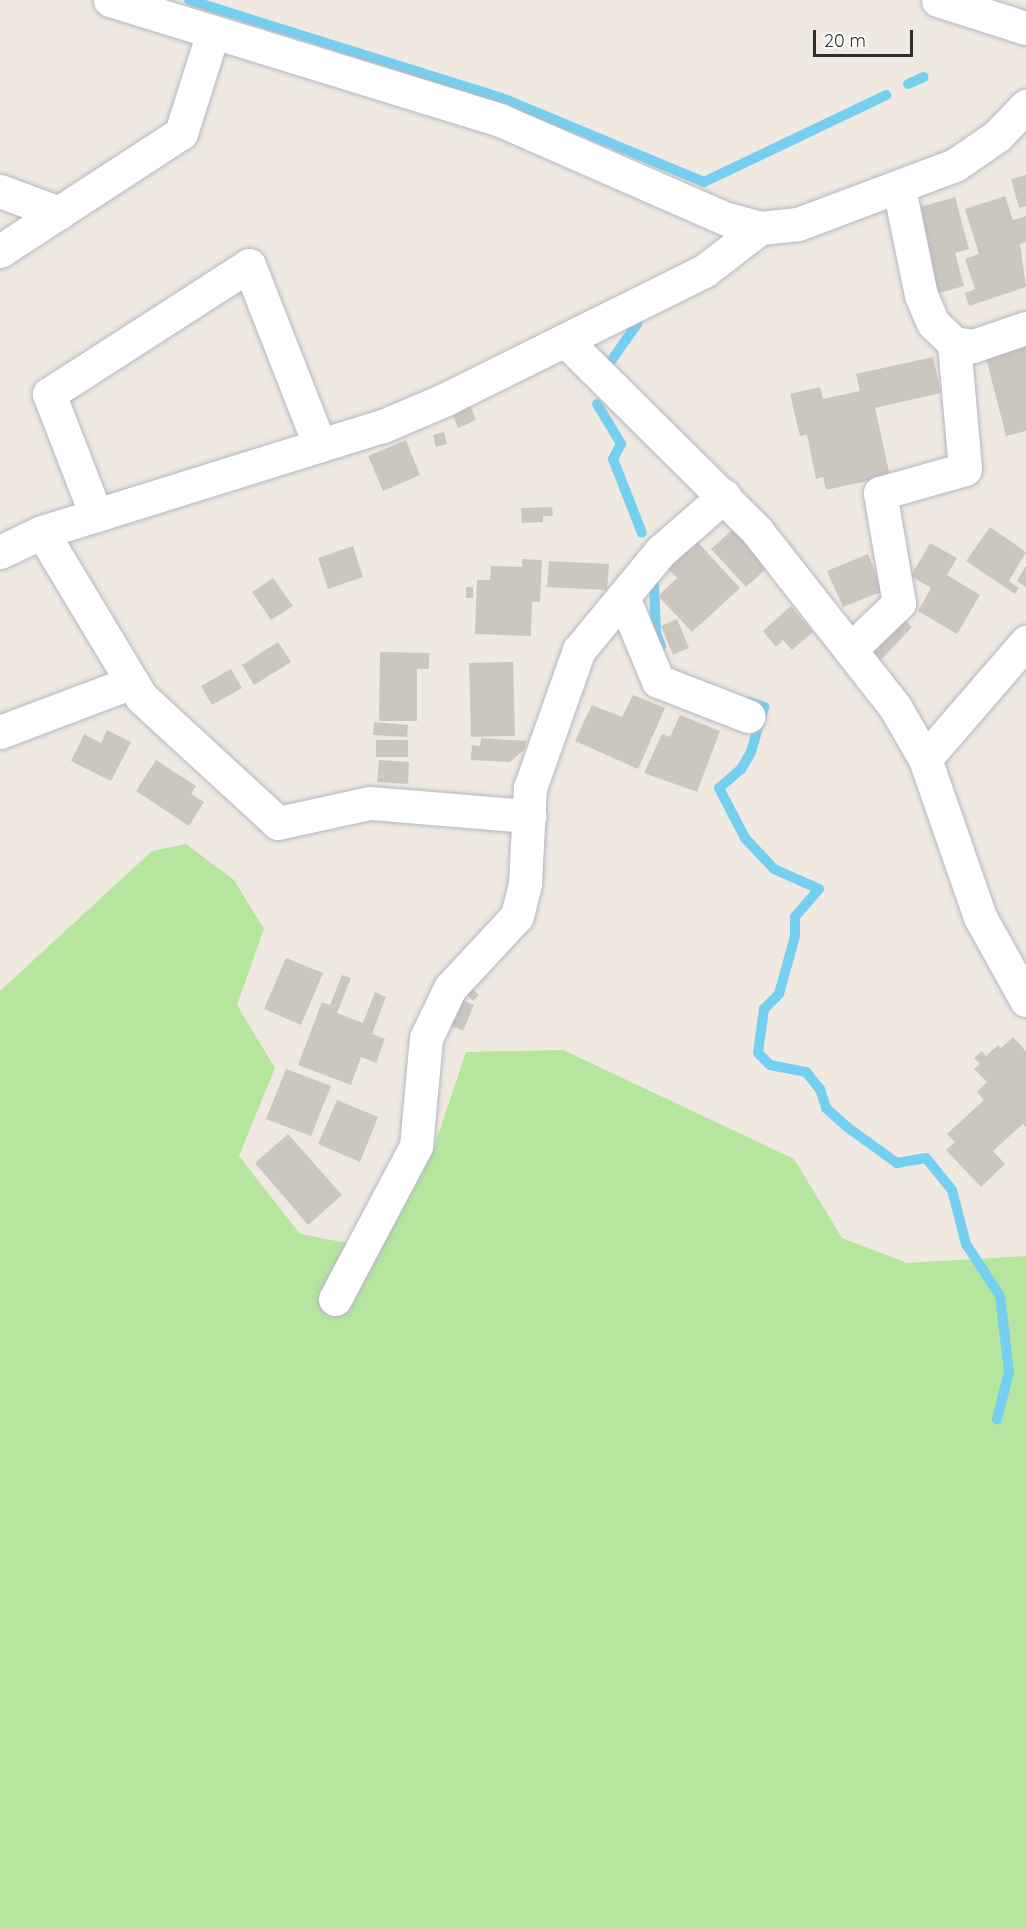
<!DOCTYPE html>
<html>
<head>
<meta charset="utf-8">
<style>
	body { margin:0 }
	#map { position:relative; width:1026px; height:1929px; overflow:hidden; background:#efe9e1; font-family:Quicksand,sans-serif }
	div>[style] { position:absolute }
	.green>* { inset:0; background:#b6e59e }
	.stream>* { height:10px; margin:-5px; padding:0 5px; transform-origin:5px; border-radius:5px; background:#75cff0 }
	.building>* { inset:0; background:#cbc7bf }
	.roads { filter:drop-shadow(0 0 2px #b4b7c1) drop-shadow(0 0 2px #b4b7c1) }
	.minor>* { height:33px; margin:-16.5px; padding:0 16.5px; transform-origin:16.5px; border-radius:16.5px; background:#fff }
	span { translate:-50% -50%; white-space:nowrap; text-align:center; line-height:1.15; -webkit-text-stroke:6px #fff; paint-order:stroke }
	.scale { position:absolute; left:813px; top:30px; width:100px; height:27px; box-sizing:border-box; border:3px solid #2e2e2e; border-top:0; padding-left:8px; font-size:18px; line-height:21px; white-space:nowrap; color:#2e2e2e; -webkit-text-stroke:4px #fff; paint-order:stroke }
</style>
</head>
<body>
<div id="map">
	<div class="green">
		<div style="clip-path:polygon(186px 844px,234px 880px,264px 929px,237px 1005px,275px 1068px,239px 1156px,300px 1234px,379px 1249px,433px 1150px,466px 1052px,563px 1050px,794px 1159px,842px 1238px,907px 1263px,1026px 1256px,1026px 1929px,0 1929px,0 991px,152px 851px)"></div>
	</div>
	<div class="stream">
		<div style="left:189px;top:0;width:328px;rotate:17.4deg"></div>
		<div style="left:502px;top:98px;width:219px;rotate:22.6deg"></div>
		<div style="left:704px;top:182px;width:202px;rotate:-25.5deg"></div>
		<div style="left:908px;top:84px;width:17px;rotate:-24deg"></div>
		<div style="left:609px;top:364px;width:49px;rotate:-55deg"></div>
		<div style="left:597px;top:404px;width:47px;rotate:59deg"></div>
		<div style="left:621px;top:444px;width:17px;rotate:118deg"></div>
		<div style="left:613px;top:459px;width:79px;rotate:68.6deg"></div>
		<div style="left:654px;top:583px;width:50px;rotate:87.7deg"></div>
		<div style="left:656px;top:633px;width:14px;rotate:69deg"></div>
		<div style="left:749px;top:702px;width:16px;rotate:18deg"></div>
		<div style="left:764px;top:707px;width:47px;rotate:106.1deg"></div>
		<div style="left:751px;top:752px;width:20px;rotate:120deg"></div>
		<div style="left:741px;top:769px;width:29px;rotate:139deg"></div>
		<div style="left:719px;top:788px;width:56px;rotate:62.5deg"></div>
		<div style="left:745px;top:838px;width:42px;rotate:46.9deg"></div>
		<div style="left:774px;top:869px;width:49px;rotate:24deg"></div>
		<div style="left:819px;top:889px;width:37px;rotate:131deg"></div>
		<div style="left:795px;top:917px;width:19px;rotate:90deg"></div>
		<div style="left:795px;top:936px;width:60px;rotate:105.4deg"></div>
		<div style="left:779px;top:994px;width:21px;rotate:135deg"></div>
		<div style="left:764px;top:1009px;width:44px;rotate:97.8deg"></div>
		<div style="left:758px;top:1053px;width:17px;rotate:45deg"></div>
		<div style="left:770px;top:1065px;width:37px;rotate:11deg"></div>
		<div style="left:806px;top:1072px;width:22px;rotate:51deg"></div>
		<div style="left:820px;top:1089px;width:20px;rotate:72deg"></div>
		<div style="left:826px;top:1108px;width:28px;rotate:42deg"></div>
		<div style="left:847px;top:1127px;width:62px;rotate:35.8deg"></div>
		<div style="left:897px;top:1163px;width:29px;rotate:-10deg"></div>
		<div style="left:926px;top:1158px;width:41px;rotate:50.9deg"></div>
		<div style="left:952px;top:1190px;width:56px;rotate:75.5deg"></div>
		<div style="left:966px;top:1244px;width:62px;rotate:56.8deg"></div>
		<div style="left:1000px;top:1296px;width:77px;rotate:83.2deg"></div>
		<div style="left:1009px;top:1372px;width:49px;rotate:104.3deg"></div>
	</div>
	<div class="building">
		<div style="clip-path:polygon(1026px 175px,1026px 206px,1019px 208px,1011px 179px)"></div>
		<div style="clip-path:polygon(1005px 196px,1013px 220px,1026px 216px,1026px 242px,1020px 244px,1026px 287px,969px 306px,965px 293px,975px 289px,965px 259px,979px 254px,965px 209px)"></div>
		<div style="clip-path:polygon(955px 197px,969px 249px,955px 253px,964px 286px,936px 294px,913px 209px)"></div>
		<div style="clip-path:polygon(1026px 347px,1026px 431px,1006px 436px,986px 358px)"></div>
		<div style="clip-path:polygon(933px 357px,941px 393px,875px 408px,890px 476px,826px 490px,823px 477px,816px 479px,807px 435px,800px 436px,790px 394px,820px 387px,823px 399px,860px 391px,856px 374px)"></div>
		<div style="clip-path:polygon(470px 405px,476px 420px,458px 428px,452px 413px)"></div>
		<div style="clip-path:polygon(444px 432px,447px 444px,436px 447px,433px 435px)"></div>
		<div style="clip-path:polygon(406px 440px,420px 475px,383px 491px,368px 456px)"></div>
		<div style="clip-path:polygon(552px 507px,553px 516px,543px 516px,543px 522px,522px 523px,521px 508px)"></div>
		<div style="clip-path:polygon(990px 527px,1026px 552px,1009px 581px,1019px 588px,1015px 594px,966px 561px)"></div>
		<div style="clip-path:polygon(734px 528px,768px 567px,746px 587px,711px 549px)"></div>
		<div style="clip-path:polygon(692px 536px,740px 588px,692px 632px,658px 596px,677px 578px,663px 563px)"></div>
		<div style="clip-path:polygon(930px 543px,957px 558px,947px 575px,980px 595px,957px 634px,918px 611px,931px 588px,911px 576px)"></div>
		<div style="clip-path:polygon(353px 546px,363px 577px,328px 589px,318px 558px)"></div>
		<div style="clip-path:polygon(868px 554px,883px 591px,843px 607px,827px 571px)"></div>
		<div style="clip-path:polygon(522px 559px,542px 560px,540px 602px,532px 602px,531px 636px,475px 634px,477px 580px,490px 580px,491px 566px,522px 567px)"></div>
		<div style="clip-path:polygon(549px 561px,609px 564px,607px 590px,547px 587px)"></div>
		<div style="clip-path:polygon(1026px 566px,1026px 587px,1017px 581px)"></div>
		<div style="clip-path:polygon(273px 578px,293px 606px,271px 620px,252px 592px)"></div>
		<div style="clip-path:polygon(466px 587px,473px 587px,473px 598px,466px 598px)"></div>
		<div style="clip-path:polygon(791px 606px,813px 632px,792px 650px,783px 640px,776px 647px,763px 631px)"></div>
		<div style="clip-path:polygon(895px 611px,912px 627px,879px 662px,862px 646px)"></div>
		<div style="clip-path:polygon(677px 619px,689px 648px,673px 655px,661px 626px)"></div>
		<div style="clip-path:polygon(278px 642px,291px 662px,254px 685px,242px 665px)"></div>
		<div style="clip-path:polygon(380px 652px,429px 653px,429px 669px,417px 669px,417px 721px,379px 721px)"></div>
		<div style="clip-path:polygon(513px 662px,515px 736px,471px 737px,469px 663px)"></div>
		<div style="clip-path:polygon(231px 669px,242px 688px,212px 705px,201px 686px)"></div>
		<div style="clip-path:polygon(633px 695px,665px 708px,638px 769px,575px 741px,592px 705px,622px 717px)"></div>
		<div style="clip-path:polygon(680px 715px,720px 731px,697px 792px,644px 773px,662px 734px,670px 737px)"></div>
		<div style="clip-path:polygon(374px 722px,408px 725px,407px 737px,373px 735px)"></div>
		<div style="clip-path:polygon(107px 730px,131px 742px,111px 781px,71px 761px,84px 734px,101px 743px)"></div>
		<div style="clip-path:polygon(481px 738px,526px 741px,525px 749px,510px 762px,471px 760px,472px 745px,480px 746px)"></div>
		<div style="clip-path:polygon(376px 740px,408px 740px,408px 757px,376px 757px)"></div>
		<div style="clip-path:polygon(156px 760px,196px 786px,191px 794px,204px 802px,189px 826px,136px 791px)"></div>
		<div style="clip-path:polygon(379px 760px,409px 762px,408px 784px,377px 782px)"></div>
		<div style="clip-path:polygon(286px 958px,323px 973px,301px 1025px,264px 1009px)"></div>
		<div style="clip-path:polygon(342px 975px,351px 978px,337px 1013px,363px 1023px,375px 992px,386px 997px,372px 1034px,385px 1039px,376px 1063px,361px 1057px,351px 1085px,298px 1065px,322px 1002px,330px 1005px)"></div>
		<div style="clip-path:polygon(469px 986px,479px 995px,473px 1001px,463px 992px)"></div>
		<div style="clip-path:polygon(458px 998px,474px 1005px,463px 1031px,447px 1024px)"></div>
		<div style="clip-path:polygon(1013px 1037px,1026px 1051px,1026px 1127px,1023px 1124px,993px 1151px,1005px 1164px,981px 1187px,946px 1150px,955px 1142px,947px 1134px,984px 1100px,977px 1092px,987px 1082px,974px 1069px,980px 1064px,974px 1058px,982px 1051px,986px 1056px,998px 1045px,1001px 1048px)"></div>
		<div style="clip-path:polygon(286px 1069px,331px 1086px,311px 1136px,266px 1119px)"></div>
		<div style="clip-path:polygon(337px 1100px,378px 1117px,360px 1162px,318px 1144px)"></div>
		<div style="clip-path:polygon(288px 1134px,342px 1195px,308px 1225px,255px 1163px)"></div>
	</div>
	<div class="roads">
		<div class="minor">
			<div style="left:110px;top:0;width:408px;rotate:17.1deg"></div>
			<div style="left:500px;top:120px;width:248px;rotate:23.6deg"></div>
			<div style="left:727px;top:219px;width:34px;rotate:15deg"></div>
			<div style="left:760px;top:228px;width:38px;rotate:-6deg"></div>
			<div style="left:798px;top:224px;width:168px;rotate:-20.6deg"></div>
			<div style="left:955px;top:165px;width:51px;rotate:-34.6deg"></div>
			<div style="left:997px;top:136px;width:42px;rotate:-46deg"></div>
			<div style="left:938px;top:0;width:92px;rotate:17.7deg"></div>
			<div style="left:899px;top:188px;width:109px;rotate:78.4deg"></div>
			<div style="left:921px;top:295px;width:30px;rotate:67deg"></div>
			<div style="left:933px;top:323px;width:29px;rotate:44deg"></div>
			<div style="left:954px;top:343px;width:19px;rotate:9deg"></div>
			<div style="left:973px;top:346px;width:56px;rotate:-18.8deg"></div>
			<div style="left:0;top:191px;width:63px;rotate:20.4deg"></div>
			<div style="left:0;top:251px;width:216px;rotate:-33.1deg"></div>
			<div style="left:181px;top:133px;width:106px;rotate:-72.4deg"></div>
			<div style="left:566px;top:341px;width:269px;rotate:44.8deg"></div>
			<div style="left:757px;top:531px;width:224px;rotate:51.9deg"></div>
			<div style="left:895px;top:707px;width:60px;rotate:60deg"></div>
			<div style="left:925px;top:759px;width:167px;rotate:70.8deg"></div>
			<div style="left:980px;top:917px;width:95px;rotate:61deg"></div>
			<div style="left:96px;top:515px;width:130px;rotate:-111.2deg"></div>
			<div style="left:49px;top:394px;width:238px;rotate:-32.8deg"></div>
			<div style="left:249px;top:265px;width:194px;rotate:68.6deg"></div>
			<div style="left:42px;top:532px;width:192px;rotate:59deg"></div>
			<div style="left:141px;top:697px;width:186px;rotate:42.6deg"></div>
			<div style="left:278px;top:823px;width:94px;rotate:-12.3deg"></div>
			<div style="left:370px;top:803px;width:160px;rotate:4.7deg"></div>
			<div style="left:0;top:552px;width:47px;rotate:-25.5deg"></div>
			<div style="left:42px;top:532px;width:357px;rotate:-17.3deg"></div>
			<div style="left:383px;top:426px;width:69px;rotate:-23.2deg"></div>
			<div style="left:446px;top:399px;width:288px;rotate:-26.4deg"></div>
			<div style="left:704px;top:271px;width:71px;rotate:-37.5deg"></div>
			<div style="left:623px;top:597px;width:91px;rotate:67.4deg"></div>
			<div style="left:658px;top:681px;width:97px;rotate:21.3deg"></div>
			<div style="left:850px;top:650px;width:68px;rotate:-43.8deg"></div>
			<div style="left:899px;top:603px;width:112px;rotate:-99.8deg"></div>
			<div style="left:880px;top:493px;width:88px;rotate:-15.8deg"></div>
			<div style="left:965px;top:469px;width:126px;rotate:-95deg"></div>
			<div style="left:0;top:732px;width:141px;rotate:-20.7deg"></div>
			<div style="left:925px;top:759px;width:155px;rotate:-49.2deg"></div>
			<div style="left:335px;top:1299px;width:173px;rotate:-62.1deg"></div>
			<div style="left:416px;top:1146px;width:108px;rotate:-84.7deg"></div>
			<div style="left:426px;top:1038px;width:55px;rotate:-64.4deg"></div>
			<div style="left:450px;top:988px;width:98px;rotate:-47.1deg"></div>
			<div style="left:517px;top:916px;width:34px;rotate:-76deg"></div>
			<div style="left:525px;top:883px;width:95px;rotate:-87deg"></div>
			<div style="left:530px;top:788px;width:146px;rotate:-70.5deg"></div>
			<div style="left:579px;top:650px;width:129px;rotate:-50.4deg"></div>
			<div style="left:661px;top:551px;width:84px;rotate:-41.1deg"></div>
		</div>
	</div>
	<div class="scale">20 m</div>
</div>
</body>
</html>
